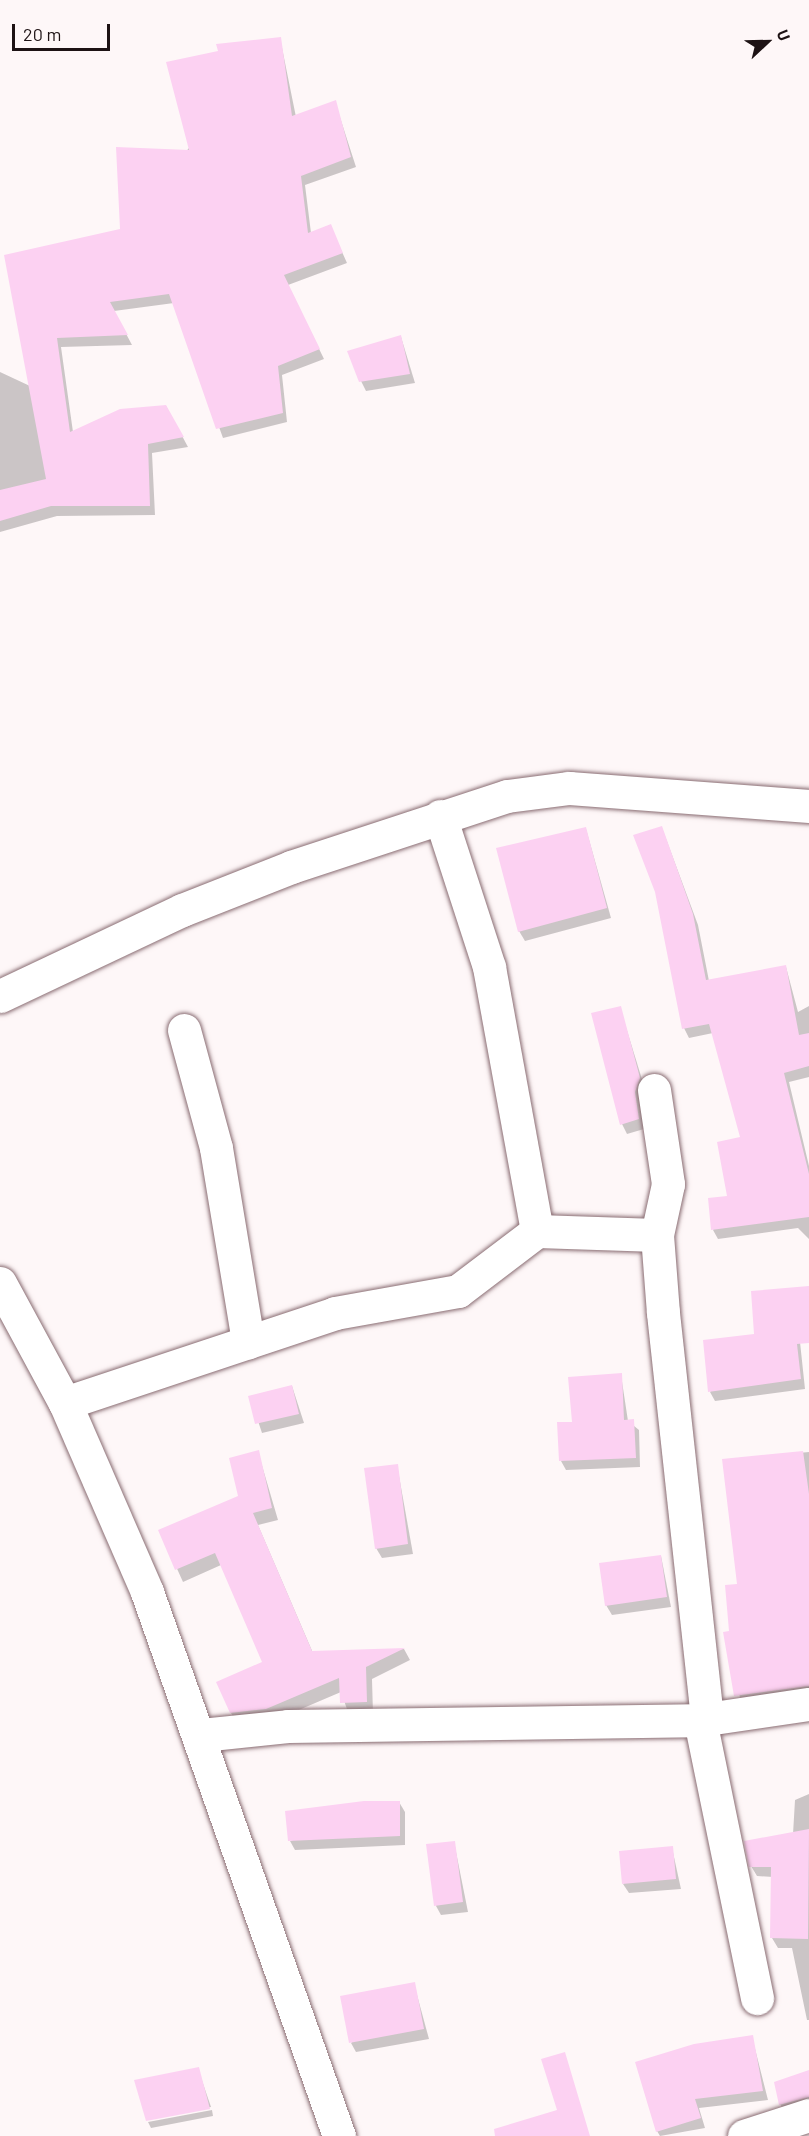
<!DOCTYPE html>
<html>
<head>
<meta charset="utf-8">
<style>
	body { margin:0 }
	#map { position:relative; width:809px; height:2136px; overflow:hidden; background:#fef7f8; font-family:Barlow,sans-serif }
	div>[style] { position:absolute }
	.shadow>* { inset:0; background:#0003 }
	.building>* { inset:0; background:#fcd1f2 }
	.roads { filter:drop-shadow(0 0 2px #896c72) drop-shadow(0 0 2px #896c72) }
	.street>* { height:33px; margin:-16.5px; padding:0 16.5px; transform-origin:16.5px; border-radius:16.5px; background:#fff }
	.secondary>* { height:33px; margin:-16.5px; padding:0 16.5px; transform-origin:16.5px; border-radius:16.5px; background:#fff }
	span { translate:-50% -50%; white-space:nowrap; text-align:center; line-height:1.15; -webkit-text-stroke:4.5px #fef7f8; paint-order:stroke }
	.north { position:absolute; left:737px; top:12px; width:60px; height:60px; -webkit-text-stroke:4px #fef7f8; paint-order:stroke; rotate:68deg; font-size:16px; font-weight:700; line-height:24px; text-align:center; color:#1d1214 }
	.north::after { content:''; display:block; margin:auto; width:21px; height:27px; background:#1d1214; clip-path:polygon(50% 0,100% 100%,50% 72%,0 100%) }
	.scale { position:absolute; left:12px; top:24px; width:98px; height:27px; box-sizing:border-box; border:3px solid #1d1214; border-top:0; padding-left:8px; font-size:18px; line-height:21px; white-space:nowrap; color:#1d1214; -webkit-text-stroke:4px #fef7f8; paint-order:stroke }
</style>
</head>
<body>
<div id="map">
	<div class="shadow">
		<div style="clip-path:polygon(280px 38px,296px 117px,335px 102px,356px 167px,305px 185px,311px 233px,330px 225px,347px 263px,288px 285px,324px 359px,282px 375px,287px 422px,223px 438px,174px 303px,114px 311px,132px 345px,61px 347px,73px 432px,166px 406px,188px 447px,152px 453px,155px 515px,57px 516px,0 532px,0 372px,30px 386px,6px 256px,121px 230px)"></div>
		<div style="clip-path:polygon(401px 337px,415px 383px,366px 391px,361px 381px)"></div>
		<div style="clip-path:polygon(662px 828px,698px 925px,709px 981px,786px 967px,798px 1012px,809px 1006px,809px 1077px,789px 1082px,809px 1166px,809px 1239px,798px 1228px,718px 1239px,713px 1230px,729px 1197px,742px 1138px,713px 1033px,689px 1038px,684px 1028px)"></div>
		<div style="clip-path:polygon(586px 829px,611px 918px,525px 941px,519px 931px)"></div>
		<div style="clip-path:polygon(620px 1008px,645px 1089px,644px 1129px,627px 1134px,622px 1124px)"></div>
		<div style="clip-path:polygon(809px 1287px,809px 1341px,800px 1342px,805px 1389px,715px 1401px,710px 1392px,756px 1335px)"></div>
		<div style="clip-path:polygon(621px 1375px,628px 1421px,639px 1430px,640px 1467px,566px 1470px,561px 1461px,573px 1423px)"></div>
		<div style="clip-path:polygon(292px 1386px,304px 1423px,262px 1433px,250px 1397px)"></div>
		<div style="clip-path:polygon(258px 1452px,278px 1520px,258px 1525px,313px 1653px,404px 1649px,410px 1660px,372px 1679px,373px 1714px,349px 1715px,341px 1692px,273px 1721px,238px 1725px,231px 1713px,264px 1663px,221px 1565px,183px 1582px,160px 1531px,240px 1497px)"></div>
		<div style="clip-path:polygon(809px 1452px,809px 1698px,741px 1705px,730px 1632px,738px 1586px,723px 1460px)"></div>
		<div style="clip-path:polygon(397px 1465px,413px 1554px,382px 1558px,376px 1548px)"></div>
		<div style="clip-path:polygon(661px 1556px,671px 1607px,612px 1615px,606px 1605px)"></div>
		<div style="clip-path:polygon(809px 1794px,809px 2020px,807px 2020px,792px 1948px,778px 1948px,772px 1938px,773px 1877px,757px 1876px,751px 1866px,793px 1834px,795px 1800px)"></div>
		<div style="clip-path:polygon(399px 1802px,405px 1812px,405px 1845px,295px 1850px,290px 1841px)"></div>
		<div style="clip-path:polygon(454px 1842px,468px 1912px,441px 1915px,436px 1906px)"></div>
		<div style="clip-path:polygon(672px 1848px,681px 1889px,629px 1893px,623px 1884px)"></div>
		<div style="clip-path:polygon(414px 1984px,429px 2039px,356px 2052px,351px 2043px)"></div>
		<div style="clip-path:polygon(752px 2037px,768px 2100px,699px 2108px,705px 2128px,660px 2136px,657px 2131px)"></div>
		<div style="clip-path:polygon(198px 2069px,211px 2107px,147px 2119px,136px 2081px)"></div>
		<div style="clip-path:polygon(809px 2082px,809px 2103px,783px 2109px,780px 2104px)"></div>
		<div style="clip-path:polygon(212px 2110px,213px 2116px,151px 2128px,148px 2122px)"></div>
	</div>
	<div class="building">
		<div style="clip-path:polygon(281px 37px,292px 116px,336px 100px,351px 157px,301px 176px,308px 233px,331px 224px,343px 253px,284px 275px,320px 349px,278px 366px,283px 413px,216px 429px,169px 294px,110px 302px,128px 335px,57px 338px,70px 432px,120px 409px,166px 405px,184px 437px,148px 444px,150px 506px,51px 506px,0 521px,0 490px,46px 479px,4px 255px,120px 229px,116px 147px,189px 150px,166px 62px,218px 51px,216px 44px)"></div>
		<div style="clip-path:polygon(401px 335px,410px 374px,359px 382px,347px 351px)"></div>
		<div style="clip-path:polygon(662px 826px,693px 914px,706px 980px,786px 965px,799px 1035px,809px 1033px,809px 1066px,784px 1073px,809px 1174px,809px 1217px,711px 1230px,708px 1198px,727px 1196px,717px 1142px,740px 1137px,709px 1024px,682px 1029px,655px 892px,633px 835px)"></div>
		<div style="clip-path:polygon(586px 827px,607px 908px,518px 932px,496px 848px)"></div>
		<div style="clip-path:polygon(621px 1006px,640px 1078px,635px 1092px,639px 1119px,620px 1125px,591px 1013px)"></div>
		<div style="clip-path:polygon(809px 1286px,809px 1343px,797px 1344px,801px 1379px,708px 1392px,703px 1340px,754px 1334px,751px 1291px)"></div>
		<div style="clip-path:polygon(622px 1373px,624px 1420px,634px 1419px,636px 1458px,559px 1461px,557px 1422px,572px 1422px,568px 1377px)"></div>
		<div style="clip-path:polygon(292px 1385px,299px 1414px,255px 1424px,248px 1396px)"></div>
		<div style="clip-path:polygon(259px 1450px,272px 1508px,253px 1513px,312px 1651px,405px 1648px,366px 1667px,367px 1702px,340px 1703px,339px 1678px,266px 1709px,230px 1713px,216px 1682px,262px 1662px,215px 1553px,175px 1570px,158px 1530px,238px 1496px,229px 1458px)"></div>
		<div style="clip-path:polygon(803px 1451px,809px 1494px,809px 1686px,734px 1696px,723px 1632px,729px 1631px,725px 1585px,737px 1584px,722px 1459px)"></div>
		<div style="clip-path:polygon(398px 1464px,408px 1544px,375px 1549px,364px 1468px)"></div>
		<div style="clip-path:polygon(661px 1555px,667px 1597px,605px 1606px,599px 1563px)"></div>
		<div style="clip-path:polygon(364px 1801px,400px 1801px,400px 1836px,288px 1841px,285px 1811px)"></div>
		<div style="clip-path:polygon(809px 1829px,808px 1939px,770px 1938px,771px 1867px,749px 1867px,744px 1841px)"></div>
		<div style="clip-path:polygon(455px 1841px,463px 1902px,434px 1906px,426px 1844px)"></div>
		<div style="clip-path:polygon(673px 1846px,676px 1879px,622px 1884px,619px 1851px)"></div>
		<div style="clip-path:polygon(415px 1982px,424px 2029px,349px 2043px,340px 1996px)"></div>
		<div style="clip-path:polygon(753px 2035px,763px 2091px,695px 2099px,701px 2118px,656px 2132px,635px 2062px,694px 2044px)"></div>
		<div style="clip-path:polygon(565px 2052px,590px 2136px,495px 2136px,494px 2129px,557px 2110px,541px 2059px)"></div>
		<div style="clip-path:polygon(199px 2067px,210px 2109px,146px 2121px,134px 2080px)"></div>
		<div style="clip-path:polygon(809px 2070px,809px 2097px,779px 2105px,774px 2082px)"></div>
	</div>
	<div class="roads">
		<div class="street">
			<div style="left:440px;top:816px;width:159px;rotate:72deg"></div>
			<div style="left:489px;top:967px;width:268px;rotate:79.7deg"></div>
			<div style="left:0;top:996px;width:201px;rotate:-25.3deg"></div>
			<div style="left:182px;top:910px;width:117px;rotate:-21.5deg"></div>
			<div style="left:291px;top:867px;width:227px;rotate:-18.2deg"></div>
			<div style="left:507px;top:796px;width:63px;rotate:-7.4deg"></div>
			<div style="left:569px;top:788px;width:241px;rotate:4.3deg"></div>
			<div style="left:184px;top:1030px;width:122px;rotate:74.8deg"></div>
			<div style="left:216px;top:1148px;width:197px;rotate:80.6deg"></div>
			<div style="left:654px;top:1090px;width:95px;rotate:81.5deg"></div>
			<div style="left:668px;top:1184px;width:52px;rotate:102.2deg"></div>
			<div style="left:657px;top:1235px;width:78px;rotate:85.6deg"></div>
			<div style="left:663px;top:1313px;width:409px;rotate:83.8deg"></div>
			<div style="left:65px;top:1403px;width:285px;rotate:-18.4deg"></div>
			<div style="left:335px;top:1313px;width:125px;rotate:-10.1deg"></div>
			<div style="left:458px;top:1291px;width:99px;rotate:-37.2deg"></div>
			<div style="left:537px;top:1231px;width:120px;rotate:1.9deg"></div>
			<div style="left:700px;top:1720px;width:284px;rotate:78.4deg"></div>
			<div style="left:201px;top:1735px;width:87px;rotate:-5.9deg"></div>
			<div style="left:288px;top:1726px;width:412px;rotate:-0.8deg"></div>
			<div style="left:700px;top:1720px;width:110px;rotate:-8.4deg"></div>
			<div style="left:744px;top:2136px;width:68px;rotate:-17.9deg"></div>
		</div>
		<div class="secondary">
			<div style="left:0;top:1283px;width:136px;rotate:61.6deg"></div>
			<div style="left:65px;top:1403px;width:206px;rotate:66.5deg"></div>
			<div style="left:147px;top:1592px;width:577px;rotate:70.56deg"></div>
		</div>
	</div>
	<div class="north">U</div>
	<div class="scale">20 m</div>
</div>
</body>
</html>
